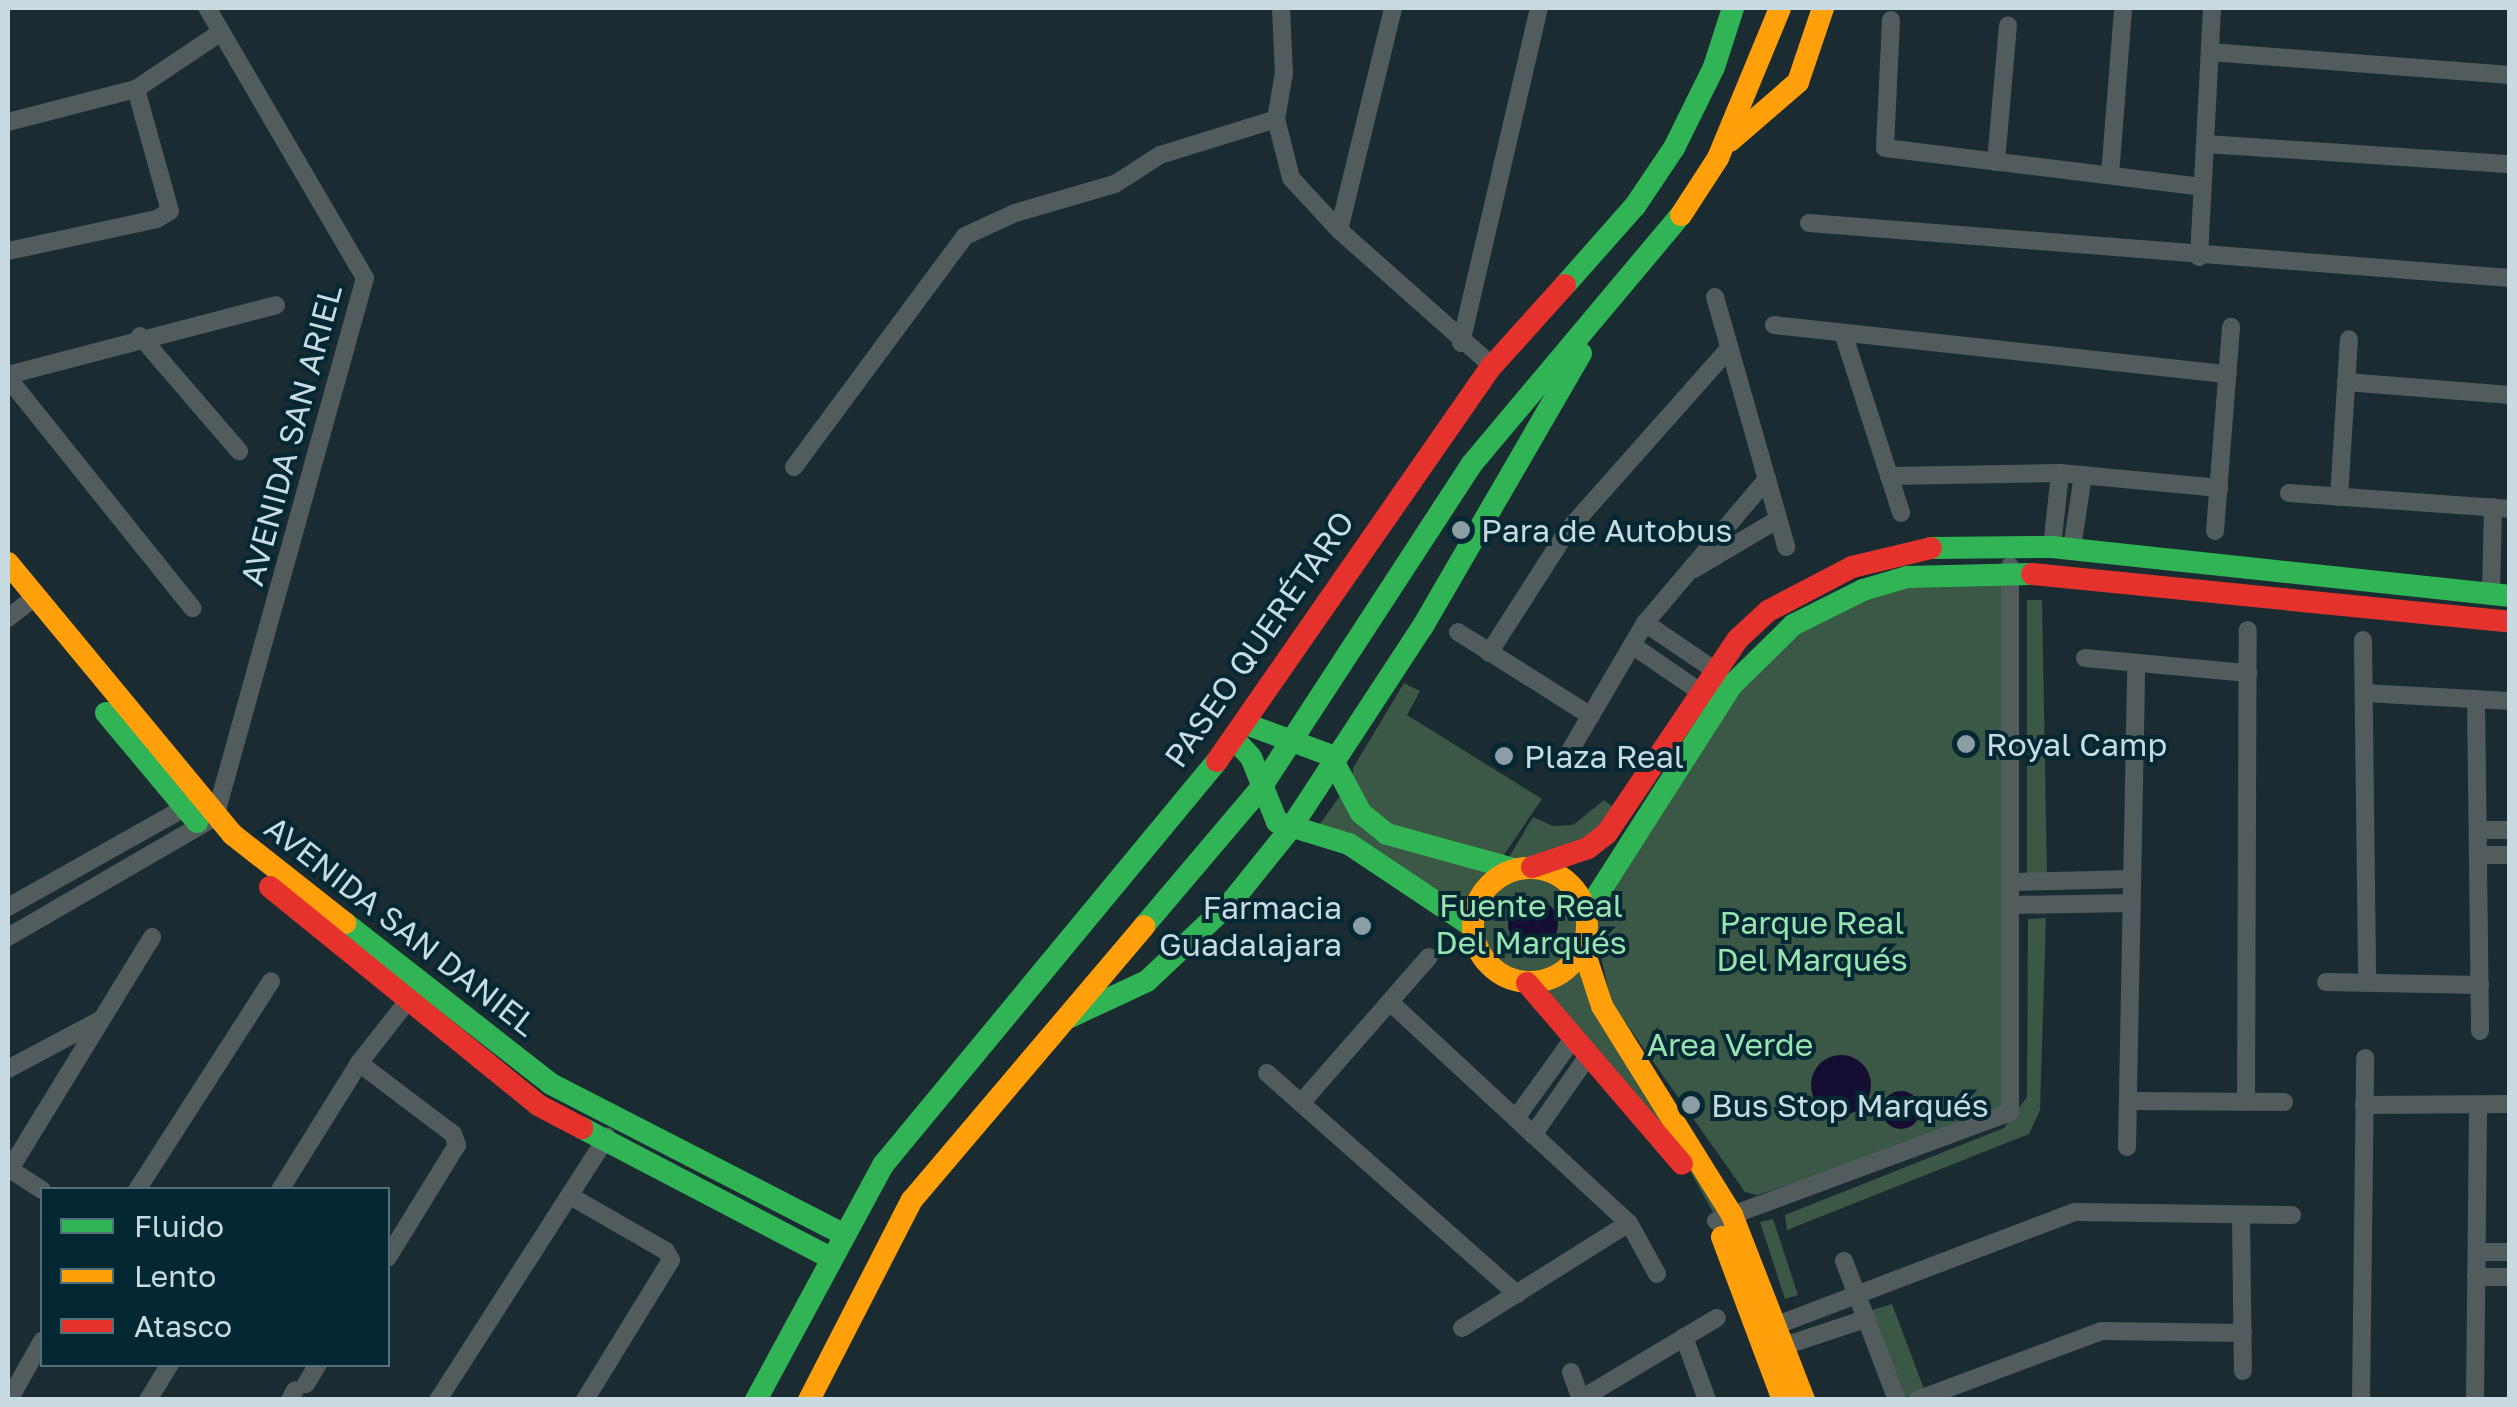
<!DOCTYPE html>
<html>
<head>
<meta charset="utf-8">
<style>
	body { margin:0 }
	#map { position:relative; width:2517px; height:1407px; overflow:hidden; background:#1a2c32; font-family:"Golos Text",sans-serif }
	div>[style] { position:absolute }
	.green>* { inset:0; background:#3b5746 }
	.round { border-radius:50% }
	.water>* { inset:0; background:#160e32 }
	.street>* { height:18px; margin:-9px; padding:0 9px; transform-origin:9px; border-radius:9px; background:#535c5c }
	.fast>* { height:22px; margin:-11px; padding:0 11px; transform-origin:11px; border-radius:11px; background:#30b455 }
	.slow>* { height:22px; margin:-11px; padding:0 11px; transform-origin:11px; border-radius:11px; background:#ff9f0a }
	.slow>.ring { margin:-11px; padding:0; box-sizing:content-box; background:none; border:22px solid #ff9f0a; border-radius:50% }
	.jam>* { height:22px; margin:-11px; padding:0 11px; transform-origin:11px; border-radius:11px; background:#e5322d }
	.dots>* { width:28px; height:28px; translate:-50% -50%; box-sizing:border-box; border:5px solid #042833; border-radius:50% }
	span { translate:-50% -50%; white-space:nowrap; text-align:center; line-height:1.15; -webkit-text-stroke:8px #042833; paint-order:stroke }
	.street-label { font-size:32px; color:#c8dbe2 }
	.poi-label { font-size:32px; color:#c8dbe2 }
	.left { translate:0 -50%; text-align:left }
	.right { translate:-100% -50%; text-align:right }
	.park-label { font-size:32px; color:#98e3b0 }
	.frame { position:absolute; inset:0; border:10px solid #c8dbe2; pointer-events:none }
	.legend { position:absolute; left:40px; top:1187px; width:350px; height:180px; box-sizing:border-box; background:#042833; border:2px solid #527079; margin:0; padding:12px 18px; list-style:none; font-size:30px; color:#c8dbe2 }
	.legend li { display:flex; align-items:center; gap:20px; height:50px }
	.legend b { width:50px; border:2px solid #527079 }
</style>
</head>
<body>
<div id="map">
	<div class="green">
		<div style="clip-path:polygon(2010px 573px,2008px 1112px,1757px 1195px,1745px 1192px,1611px 1002px,1595px 929px,1621px 871px,1733px 686px,1795px 626px,1908px 578px)"></div>
		<div style="clip-path:polygon(2027px 600px,2042px 600px,2047px 875px,2027px 875px)"></div>
		<div style="clip-path:polygon(1404px 683px,1420px 691px,1407px 715px,1542px 799px,1499px 862px,1387px 833px,1353px 785px,1353px 768px)"></div>
		<div style="clip-path:polygon(1342px 793px,1356px 814px,1495px 871px,1475px 891px,1467px 920px,1320px 824px)"></div>
		<div style="clip-path:polygon(1604px 800px,1623px 815px,1606px 832px,1505px 864px,1533px 817px,1553px 826px,1573px 825px)"></div>
		<div class="round" style="left:1482px;top:875px;width:98px;height:98px"></div>
		<div style="clip-path:polygon(2046px 918px,2040px 1110px,2029px 1134px,1787px 1230px,1785px 1215px,2004px 1128px,2027px 1097px,2028px 919px)"></div>
		<div style="clip-path:polygon(1580px 972px,1726px 1210px,1715px 1216px,1668px 1131px,1543px 991px)"></div>
		<div style="clip-path:polygon(1773px 1219px,1798px 1295px,1785px 1299px,1760px 1222px)"></div>
		<div style="clip-path:polygon(1892px 1304px,1924px 1389px,1904px 1398px,1872px 1310px)"></div>
	</div>
	<div class="water">
		<div class="round" style="left:1508px;top:899px;width:50px;height:50px"></div>
		<div class="round" style="left:1811px;top:1055px;width:60px;height:60px"></div>
		<div class="round" style="left:1882px;top:1091px;width:38px;height:38px"></div>
	</div>
	<div class="street">
		<div style="left:1281px;top:8px;width:65px;rotate:87.4deg"></div>
		<div style="left:1284px;top:73px;width:47px;rotate:99.9deg"></div>
		<div style="left:1276px;top:119px;width:61px;rotate:75.7deg"></div>
		<div style="left:1291px;top:178px;width:71px;rotate:47.3deg"></div>
		<div style="left:1339px;top:230px;width:205px;rotate:41.6deg"></div>
		<div style="left:1891px;top:20px;width:128px;rotate:92.7deg"></div>
		<div style="left:1885px;top:148px;width:319px;rotate:7deg"></div>
		<div style="left:2210px;top:52px;width:301px;rotate:4.4deg"></div>
		<div style="left:8px;top:122px;width:132px;rotate:-14.5deg"></div>
		<div style="left:136px;top:89px;width:102px;rotate:-33.8deg"></div>
		<div style="left:2206px;top:144px;width:305px;rotate:3.8deg"></div>
		<div style="left:1996px;top:162px;width:137px;rotate:-85deg"></div>
		<div style="left:2110px;top:175px;width:168px;rotate:-85.5deg"></div>
		<div style="left:1809px;top:223px;width:703px;rotate:4.49deg"></div>
		<div style="left:1339px;top:230px;width:228px;rotate:-76.3deg"></div>
		<div style="left:8px;top:251px;width:152px;rotate:-12.1deg"></div>
		<div style="left:157px;top:219px;width:15px;rotate:-32deg"></div>
		<div style="left:170px;top:211px;width:127px;rotate:-105.6deg"></div>
		<div style="left:2199px;top:257px;width:249px;rotate:-87deg"></div>
		<div style="left:1715px;top:297px;width:260px;rotate:74.1deg"></div>
		<div style="left:1774px;top:325px;width:456px;rotate:6.2deg"></div>
		<div style="left:140px;top:336px;width:152px;rotate:49.3deg"></div>
		<div style="left:1844px;top:336px;width:186px;rotate:72.1deg"></div>
		<div style="left:1461px;top:343px;width:344px;rotate:-76.9deg"></div>
		<div style="left:8px;top:375px;width:277px;rotate:-14.6deg"></div>
		<div style="left:8px;top:378px;width:295px;rotate:51.3deg"></div>
		<div style="left:2346px;top:382px;width:165px;rotate:4.5deg"></div>
		<div style="left:794px;top:467px;width:287px;rotate:-53.5deg"></div>
		<div style="left:965px;top:236px;width:55px;rotate:-24.7deg"></div>
		<div style="left:1015px;top:213px;width:104px;rotate:-16.2deg"></div>
		<div style="left:1115px;top:184px;width:54px;rotate:-32.8deg"></div>
		<div style="left:1160px;top:155px;width:121px;rotate:-17.2deg"></div>
		<div style="left:1889px;top:476px;width:171px;rotate:-1deg"></div>
		<div style="left:2060px;top:473px;width:160px;rotate:5.4deg"></div>
		<div style="left:2289px;top:493px;width:222px;rotate:4.1deg"></div>
		<div style="left:2339px;top:497px;width:158px;rotate:-86.4deg"></div>
		<div style="left:2215px;top:531px;width:205px;rotate:-85.5deg"></div>
		<div style="left:2052px;top:547px;width:74px;rotate:-83.8deg"></div>
		<div style="left:2072px;top:548px;width:74px;rotate:-81.4deg"></div>
		<div style="left:1694px;top:569px;width:96px;rotate:-30.6deg"></div>
		<div style="left:2491px;top:594px;width:87px;rotate:-88.7deg"></div>
		<div style="left:8px;top:618px;width:34px;rotate:-38deg"></div>
		<div style="left:1645px;top:623px;width:82px;rotate:34.1deg"></div>
		<div style="left:1458px;top:632px;width:157px;rotate:32.3deg"></div>
		<div style="left:2363px;top:640px;width:343px;rotate:89.3deg"></div>
		<div style="left:1632px;top:645px;width:81px;rotate:34.5deg"></div>
		<div style="left:1489px;top:653px;width:146px;rotate:-57.3deg"></div>
		<div style="left:1568px;top:530px;width:241px;rotate:-48.4deg"></div>
		<div style="left:2085px;top:658px;width:164px;rotate:5.3deg"></div>
		<div style="left:2364px;top:693px;width:146px;rotate:3.1deg"></div>
		<div style="left:2476px;top:699px;width:332px;rotate:89.3deg"></div>
		<div style="left:1567px;top:756px;width:154px;rotate:-59.6deg"></div>
		<div style="left:1645px;top:623px;width:189px;rotate:-49.7deg"></div>
		<div style="left:2478px;top:830px;width:32px"></div>
		<div style="left:2478px;top:855px;width:32px"></div>
		<div style="left:2013px;top:882px;width:119px;rotate:-1.4deg"></div>
		<div style="left:2012px;top:905px;width:120px;rotate:-1deg"></div>
		<div style="left:8px;top:907px;width:209px;rotate:-29.3deg"></div>
		<div style="left:8px;top:937px;width:239px;rotate:-30.1deg"></div>
		<div style="left:215px;top:817px;width:559px;rotate:-74.45deg"></div>
		<div style="left:365px;top:278px;width:313px;rotate:-120.3deg"></div>
		<div style="left:2326px;top:982px;width:154px;rotate:1.1deg"></div>
		<div style="left:1390px;top:1002px;width:326px;rotate:42.8deg"></div>
		<div style="left:1629px;top:1223px;width:58px;rotate:61.2deg"></div>
		<div style="left:359px;top:1063px;width:118px;rotate:37.1deg"></div>
		<div style="left:453px;top:1134px;width:12px;rotate:70deg"></div>
		<div style="left:457px;top:1145px;width:132px;rotate:121.6deg"></div>
		<div style="left:8px;top:1069px;width:104px;rotate:-28deg"></div>
		<div style="left:1267px;top:1073px;width:334px;rotate:41.5deg"></div>
		<div style="left:2128px;top:1101px;width:156px;rotate:0.4deg"></div>
		<div style="left:2246px;top:1101px;width:471px;rotate:-89.8deg"></div>
		<div style="left:1301px;top:1103px;width:194px;rotate:-48.8deg"></div>
		<div style="left:2364px;top:1105px;width:146px;rotate:-0.4deg"></div>
		<div style="left:1516px;top:1118px;width:101px;rotate:-54.3deg"></div>
		<div style="left:1533px;top:1135px;width:100px;rotate:-55.2deg"></div>
		<div style="left:2127px;top:1147px;width:484px;rotate:-88.9deg"></div>
		<div style="left:8px;top:1168px;width:40px;rotate:32.9deg"></div>
		<div style="left:10px;top:1169px;width:272px;rotate:-58.5deg"></div>
		<div style="left:137px;top:1190px;width:248px;rotate:-57.3deg"></div>
		<div style="left:280px;top:1190px;width:150px;rotate:-58.1deg"></div>
		<div style="left:359px;top:1063px;width:76px;rotate:-51.9deg"></div>
		<div style="left:572px;top:1197px;width:108px;rotate:29.9deg"></div>
		<div style="left:666px;top:1251px;width:10px;rotate:61deg"></div>
		<div style="left:671px;top:1260px;width:164px;rotate:121.6deg"></div>
		<div style="left:2241px;top:1216px;width:155px;rotate:89.3deg"></div>
		<div style="left:1716px;top:1221px;width:314px;rotate:-20.3deg"></div>
		<div style="left:2010px;top:1112px;width:546px;rotate:-90deg"></div>
		<div style="left:2477px;top:1252px;width:33px"></div>
		<div style="left:1844px;top:1261px;width:149px;rotate:69.1deg"></div>
		<div style="left:2476px;top:1277px;width:34px"></div>
		<div style="left:1777px;top:1325px;width:319px;rotate:-20.8deg"></div>
		<div style="left:2075px;top:1212px;width:217px;rotate:0.8deg"></div>
		<div style="left:1462px;top:1328px;width:197px;rotate:-32.2deg"></div>
		<div style="left:1684px;top:1337px;width:67px;rotate:69.9deg"></div>
		<div style="left:1784px;top:1346px;width:85px;rotate:-18.4deg"></div>
		<div style="left:1571px;top:1372px;width:30px;rotate:70deg"></div>
		<div style="left:306px;top:1384px;width:23px;rotate:-59deg"></div>
		<div style="left:1581px;top:1399px;width:158px;rotate:-30.8deg"></div>
		<div style="left:9px;top:1400px;width:68px;rotate:-60.8deg"></div>
		<div style="left:148px;top:1400px;width:42px;rotate:-58.6deg"></div>
		<div style="left:290px;top:1400px;width:11px;rotate:-63deg"></div>
		<div style="left:438px;top:1400px;width:313px;rotate:-57.3deg"></div>
		<div style="left:1917px;top:1400px;width:197px;rotate:-20.5deg"></div>
		<div style="left:2102px;top:1331px;width:141px;rotate:0.8deg"></div>
		<div style="left:2361px;top:1400px;width:342px;rotate:-89.3deg"></div>
		<div style="left:2475px;top:1400px;width:295px;rotate:-89.4deg"></div>
	</div>
	<div class="fast">
		<div style="left:1565px;top:285px;width:106px;rotate:-48.5deg"></div>
		<div style="left:1635px;top:206px;width:70px;rotate:-56.1deg"></div>
		<div style="left:1674px;top:148px;width:90px;rotate:-63.7deg"></div>
		<div style="left:1714px;top:67px;width:62px;rotate:-72.1deg"></div>
		<div style="left:1931px;top:548px;width:121px;rotate:-0.5deg"></div>
		<div style="left:2052px;top:547px;width:461px;rotate:6.1deg"></div>
		<div style="left:106px;top:713px;width:142px;rotate:50.1deg"></div>
		<div style="left:1246px;top:724px;width:90px;rotate:20.3deg"></div>
		<div style="left:1330px;top:755px;width:66px;rotate:61.9deg"></div>
		<div style="left:1361px;top:813px;width:33px;rotate:39deg"></div>
		<div style="left:1387px;top:834px;width:132px;rotate:15.4deg"></div>
		<div style="left:1235px;top:740px;width:23px;rotate:47deg"></div>
		<div style="left:1251px;top:757px;width:70px;rotate:68.2deg"></div>
		<div style="left:1277px;top:822px;width:75px;rotate:17deg"></div>
		<div style="left:1349px;top:844px;width:149px;rotate:33.8deg"></div>
		<div style="left:1586px;top:913px;width:271px;rotate:-57.4deg"></div>
		<div style="left:1732px;top:685px;width:86px;rotate:-44.5deg"></div>
		<div style="left:1793px;top:625px;width:78px;rotate:-26.6deg"></div>
		<div style="left:1863px;top:590px;width:46px;rotate:-16.5deg"></div>
		<div style="left:1907px;top:577px;width:125px;rotate:-1.4deg"></div>
		<div style="left:345px;top:923px;width:261px;rotate:38deg"></div>
		<div style="left:551px;top:1084px;width:326px;rotate:27.2deg"></div>
		<div style="left:1144px;top:926px;width:180px;rotate:-49.7deg"></div>
		<div style="left:1260px;top:789px;width:387px;rotate:-56.9deg"></div>
		<div style="left:1471px;top:465px;width:326px;rotate:-50deg"></div>
		<div style="left:1070px;top:1017px;width:85px;rotate:-25.1deg"></div>
		<div style="left:1147px;top:981px;width:118px;rotate:-43.3deg"></div>
		<div style="left:1233px;top:900px;width:91px;rotate:-51.2deg"></div>
		<div style="left:1290px;top:829px;width:243px;rotate:-56.8deg"></div>
		<div style="left:1423px;top:626px;width:315px;rotate:-59.9deg"></div>
		<div style="left:582px;top:1128px;width:279px;rotate:27.6deg"></div>
		<div style="left:756px;top:1400px;width:267px;rotate:-61.6deg"></div>
		<div style="left:883px;top:1165px;width:524px;rotate:-50.42deg"></div>
	</div>
	<div class="slow">
		<div style="left:1730px;top:141px;width:90px;rotate:-40.9deg"></div>
		<div style="left:1798px;top:82px;width:78px;rotate:-71.3deg"></div>
		<div style="left:1681px;top:215px;width:68px;rotate:-57deg"></div>
		<div style="left:1718px;top:158px;width:162px;rotate:-67.5deg"></div>
		<div style="left:8px;top:563px;width:352px;rotate:50.4deg"></div>
		<div style="left:232px;top:834px;width:144px;rotate:38.2deg"></div>
		<div class="ring" style="left:1473px;top:868px;width:92px;height:92px"></div>
		<div style="left:1582px;top:945px;width:64px;rotate:71.8deg"></div>
		<div style="left:1602px;top:1006px;width:246px;rotate:58.1deg"></div>
		<div style="left:1732px;top:1215px;width:199px;rotate:68.7deg"></div>
		<div style="left:1722px;top:1237px;width:174px;rotate:69.5deg"></div>
		<div style="left:809px;top:1400px;width:225px;rotate:-62.8deg"></div>
		<div style="left:912px;top:1200px;width:359px;rotate:-49.7deg"></div>
	</div>
	<div class="jam">
		<div style="left:2032px;top:574px;width:480px;rotate:5.7deg"></div>
		<div style="left:1217px;top:761px;width:481px;rotate:-55.2deg"></div>
		<div style="left:1492px;top:366px;width:109px;rotate:-48deg"></div>
		<div style="left:1532px;top:867px;width:59px;rotate:-18.7deg"></div>
		<div style="left:1588px;top:848px;width:24px;rotate:-38deg"></div>
		<div style="left:1607px;top:833px;width:234px;rotate:-56deg"></div>
		<div style="left:1738px;top:639px;width:41px;rotate:-43deg"></div>
		<div style="left:1768px;top:611px;width:95px;rotate:-27.6deg"></div>
		<div style="left:1852px;top:567px;width:81px;rotate:-13.5deg"></div>
		<div style="left:270px;top:887px;width:345px;rotate:39.1deg"></div>
		<div style="left:538px;top:1105px;width:50px;rotate:27.6deg"></div>
		<div style="left:1527px;top:983px;width:238px;rotate:49.4deg"></div>
	</div>
	<div class="dots">
		<div style="left:1461px;top:530px;background:#8b9ea4"></div>
		<div style="left:1966px;top:744px;background:#8b9ea4"></div>
		<div style="left:1504px;top:756px;background:#8b9ea4"></div>
		<div style="left:1362px;top:926px;background:#8b9ea4"></div>
		<div style="left:1691px;top:1105px;background:#8b9ea4"></div>
	</div>
	<div class="street-label">
		<span style="left:291px;top:435px;rotate:-75deg">AVENIDA SAN ARIEL</span>
		<span style="left:1259px;top:639px;rotate:-55deg">PASEO QUERÉTARO</span>
		<span style="left:401px;top:926px;rotate:38deg">AVENIDA SAN DANIEL</span>
	</div>
	<div class="poi-label">
		<span class="left" style="left:1481px;top:530px">Para de Autobus</span>
		<span class="left" style="left:1986px;top:744px">Royal Camp</span>
		<span class="left" style="left:1524px;top:756px">Plaza Real</span>
		<span class="right" style="left:1342px;top:926px">Farmacia<br>Guadalajara</span>
		<span class="left" style="left:1711px;top:1105px">Bus Stop Marqués</span>
	</div>
	<div class="park-label">
		<span style="left:1531px;top:924px">Fuente Real<br>Del Marqués</span>
		<span style="left:1812px;top:941px">Parque Real<br>Del Marqués</span>
		<span style="left:1730px;top:1044px">Area Verde</span>
	</div>
	<div class="frame"></div>
	<ul class="legend">
	<li><b style="height:12px;background:#30b455"></b>Fluido</li>
	<li><b style="height:12px;background:#ff9f0a"></b>Lento</li>
	<li><b style="height:12px;background:#e5322d"></b>Atasco</li>
	</ul>
</div>
</body>
</html>
